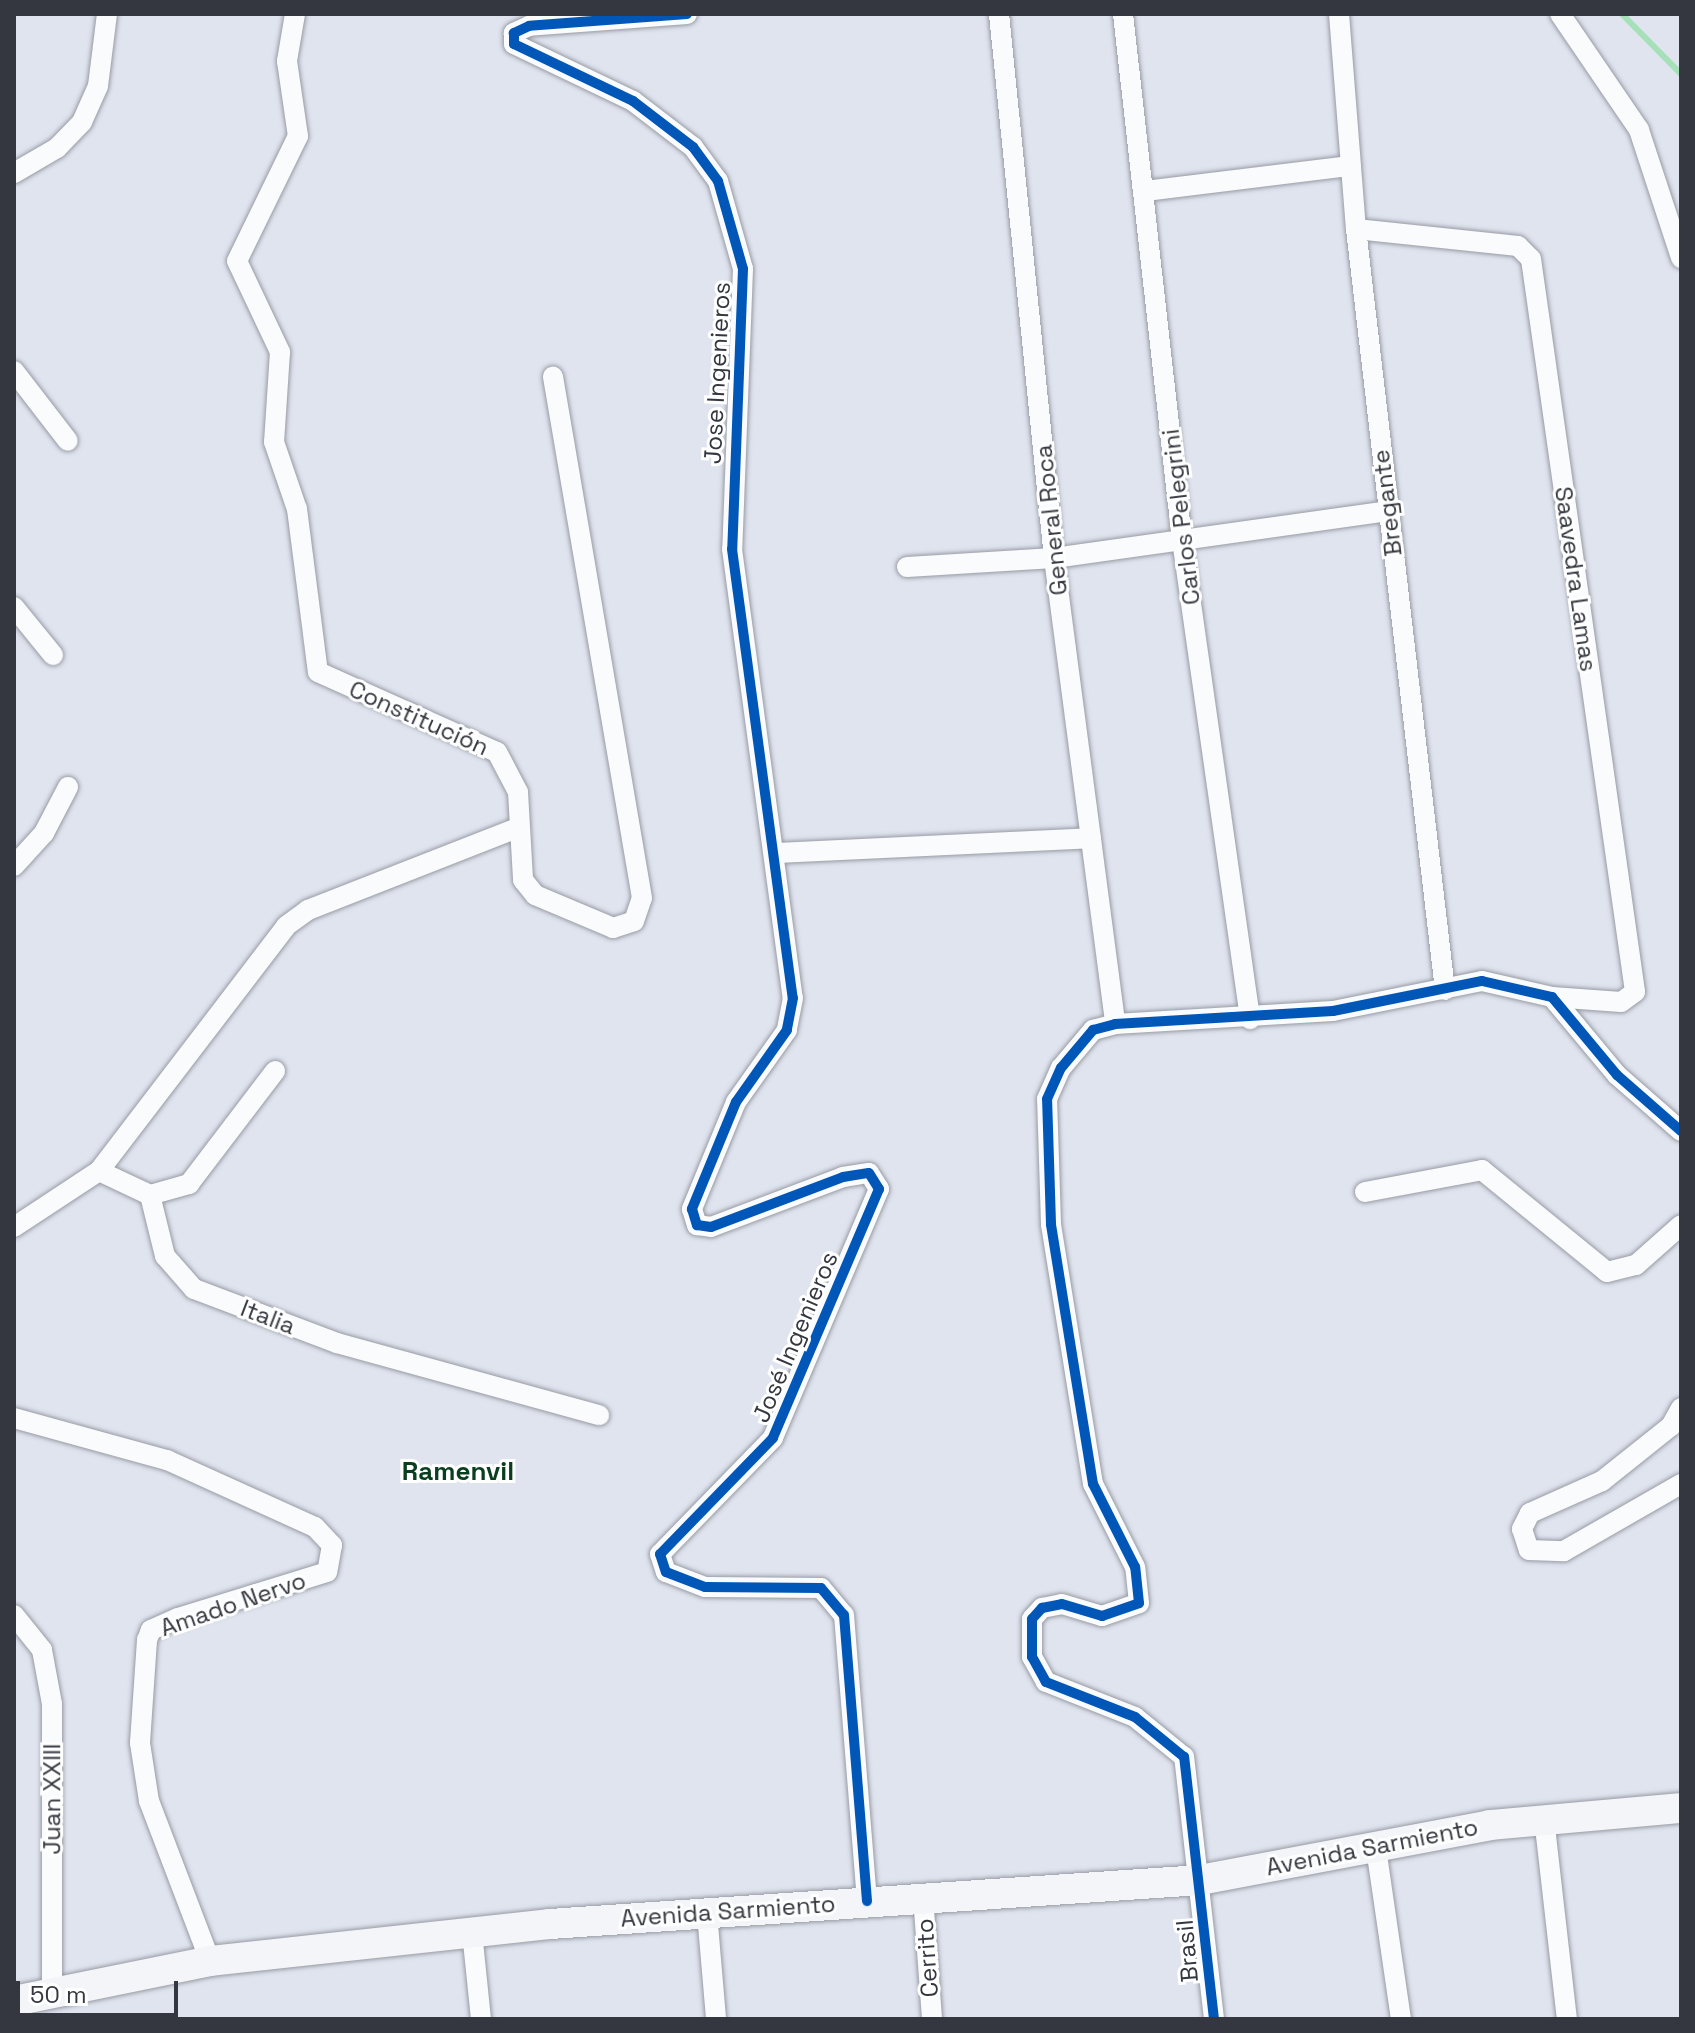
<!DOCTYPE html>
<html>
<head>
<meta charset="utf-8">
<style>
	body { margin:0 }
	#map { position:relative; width:1695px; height:2033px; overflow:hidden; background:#dfe4ef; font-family:"Space Grotesk",sans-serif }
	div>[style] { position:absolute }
	.stream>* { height:6px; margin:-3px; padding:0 3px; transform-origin:3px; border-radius:3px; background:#a6e0b9 }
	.roads { filter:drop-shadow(0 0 2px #989ba3) drop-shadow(0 0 2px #989ba3) }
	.street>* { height:20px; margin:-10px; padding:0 10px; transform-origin:10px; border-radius:10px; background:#fafbfd }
	.secondary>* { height:30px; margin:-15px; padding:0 15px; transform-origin:15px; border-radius:15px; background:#f3f5f9 }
	.cycleway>* { height:10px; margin:-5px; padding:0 5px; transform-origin:5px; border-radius:5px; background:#0057b8 }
	span { translate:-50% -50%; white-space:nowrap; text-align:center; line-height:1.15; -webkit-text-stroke:6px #fff; paint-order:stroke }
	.street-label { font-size:24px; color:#34373f }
	.neighbourhood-label { font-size:26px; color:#093f1e; font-weight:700 }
	.frame { position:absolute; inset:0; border:16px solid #34373f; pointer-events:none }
	.scale { position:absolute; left:16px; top:1981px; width:162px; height:36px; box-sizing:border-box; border:4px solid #34373f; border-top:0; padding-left:10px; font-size:24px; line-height:28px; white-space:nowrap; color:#34373f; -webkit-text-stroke:6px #fff; paint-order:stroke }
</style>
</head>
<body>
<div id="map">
	<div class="stream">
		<div style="left:1622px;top:14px;width:84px;rotate:45.5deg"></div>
	</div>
	<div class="roads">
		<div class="street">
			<div style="left:295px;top:14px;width:48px;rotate:99.7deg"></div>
			<div style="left:287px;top:61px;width:76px;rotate:81.7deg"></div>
			<div style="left:298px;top:136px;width:139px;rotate:116deg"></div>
			<div style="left:237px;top:261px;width:101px;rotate:64.7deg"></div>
			<div style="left:280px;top:352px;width:90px;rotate:93.8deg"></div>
			<div style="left:274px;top:442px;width:71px;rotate:71.1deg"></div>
			<div style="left:297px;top:509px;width:164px;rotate:82.7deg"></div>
			<div style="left:318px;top:672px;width:196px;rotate:24.1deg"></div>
			<div style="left:497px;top:752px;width:45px;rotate:62.3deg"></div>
			<div style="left:518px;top:792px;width:88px;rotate:86.7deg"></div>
			<div style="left:523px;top:880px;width:19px;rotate:51deg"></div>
			<div style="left:535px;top:895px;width:85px;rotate:22.9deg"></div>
			<div style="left:613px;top:928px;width:22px;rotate:-18deg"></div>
			<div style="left:634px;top:921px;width:24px;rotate:-71deg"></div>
			<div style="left:642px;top:898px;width:529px;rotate:-99.69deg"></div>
			<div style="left:687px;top:14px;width:158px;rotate:175.7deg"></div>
			<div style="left:529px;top:26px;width:17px;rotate:155deg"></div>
			<div style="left:514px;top:33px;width:11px;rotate:90deg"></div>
			<div style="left:514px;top:44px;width:132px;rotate:25.6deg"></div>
			<div style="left:633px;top:101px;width:76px;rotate:37.5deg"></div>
			<div style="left:693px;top:147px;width:42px;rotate:53.7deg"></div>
			<div style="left:718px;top:181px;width:91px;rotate:74.1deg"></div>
			<div style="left:743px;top:269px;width:280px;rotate:92.2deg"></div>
			<div style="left:732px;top:549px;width:453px;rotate:82.3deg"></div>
			<div style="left:793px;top:998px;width:33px;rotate:101deg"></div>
			<div style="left:787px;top:1030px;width:88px;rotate:125.3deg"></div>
			<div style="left:736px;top:1102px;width:116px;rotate:112.4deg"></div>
			<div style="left:692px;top:1209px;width:17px;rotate:73deg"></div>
			<div style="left:697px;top:1225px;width:14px;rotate:8deg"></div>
			<div style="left:711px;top:1227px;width:141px;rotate:-20.7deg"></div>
			<div style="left:843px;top:1177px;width:26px;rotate:-9deg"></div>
			<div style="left:869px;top:1173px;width:19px;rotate:58deg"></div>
			<div style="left:879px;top:1189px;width:271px;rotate:113.1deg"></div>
			<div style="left:773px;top:1438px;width:162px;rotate:134.2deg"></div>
			<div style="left:660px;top:1554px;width:19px;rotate:72deg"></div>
			<div style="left:666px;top:1572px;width:42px;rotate:21deg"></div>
			<div style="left:705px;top:1587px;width:116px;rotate:0.5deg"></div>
			<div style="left:821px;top:1588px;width:35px;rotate:50deg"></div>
			<div style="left:844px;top:1615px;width:287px;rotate:85.4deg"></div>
			<div style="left:999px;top:14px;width:547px;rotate:84.23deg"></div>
			<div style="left:1054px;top:558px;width:470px;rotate:82.5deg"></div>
			<div style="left:1123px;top:14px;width:529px;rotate:83.6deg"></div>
			<div style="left:1182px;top:540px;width:484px;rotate:81.9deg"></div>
			<div style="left:1339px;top:14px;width:216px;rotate:85.5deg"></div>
			<div style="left:1356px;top:229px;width:766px;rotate:83.33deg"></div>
			<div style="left:1560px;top:14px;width:140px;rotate:55.7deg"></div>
			<div style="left:1639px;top:130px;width:135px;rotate:71.8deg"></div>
			<div style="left:14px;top:173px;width:50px;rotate:-30.2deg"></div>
			<div style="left:57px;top:148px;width:36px;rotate:-46deg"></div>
			<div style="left:82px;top:122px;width:39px;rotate:-66deg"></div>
			<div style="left:98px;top:86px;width:73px;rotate:-82.9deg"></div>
			<div style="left:1145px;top:191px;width:207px;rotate:-7deg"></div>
			<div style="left:1356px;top:229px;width:163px;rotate:6deg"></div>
			<div style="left:1518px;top:246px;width:18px;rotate:45deg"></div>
			<div style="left:1531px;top:259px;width:740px;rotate:81.92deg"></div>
			<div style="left:1635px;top:992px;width:17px;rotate:144deg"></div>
			<div style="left:1621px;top:1002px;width:69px;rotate:-175.9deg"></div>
			<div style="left:14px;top:371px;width:88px;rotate:52.4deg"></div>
			<div style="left:907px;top:567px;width:147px;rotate:-3.5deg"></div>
			<div style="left:1054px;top:558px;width:337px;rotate:-8deg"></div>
			<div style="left:14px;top:607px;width:62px;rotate:50.9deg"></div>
			<div style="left:776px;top:853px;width:315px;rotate:-2.7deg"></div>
			<div style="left:14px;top:866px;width:45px;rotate:-47.7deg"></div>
			<div style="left:44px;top:833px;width:52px;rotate:-62.4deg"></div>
			<div style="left:99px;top:1171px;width:308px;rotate:-52.6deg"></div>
			<div style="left:286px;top:926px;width:27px;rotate:-36deg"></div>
			<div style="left:308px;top:910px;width:225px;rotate:-21.4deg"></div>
			<div style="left:1365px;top:1192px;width:119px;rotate:-10.6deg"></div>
			<div style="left:1482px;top:1170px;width:161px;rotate:39.2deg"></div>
			<div style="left:1607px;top:1272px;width:30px;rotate:-14deg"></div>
			<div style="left:1636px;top:1265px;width:60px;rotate:-41.6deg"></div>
			<div style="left:150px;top:1195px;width:41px;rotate:-15.8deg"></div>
			<div style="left:189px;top:1184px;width:142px;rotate:-52.7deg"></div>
			<div style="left:14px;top:1227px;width:102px;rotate:-33.4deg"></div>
			<div style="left:99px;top:1171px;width:56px;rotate:25.2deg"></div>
			<div style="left:150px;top:1195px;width:63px;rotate:76.2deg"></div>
			<div style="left:165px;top:1256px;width:44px;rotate:48.7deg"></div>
			<div style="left:194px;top:1289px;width:153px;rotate:20.7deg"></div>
			<div style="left:337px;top:1343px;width:272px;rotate:15.4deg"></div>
			<div style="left:1681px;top:1408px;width:21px;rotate:119deg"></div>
			<div style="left:1671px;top:1426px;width:88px;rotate:141.4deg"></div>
			<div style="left:1602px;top:1481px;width:79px;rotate:156deg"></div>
			<div style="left:1530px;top:1513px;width:18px;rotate:117deg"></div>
			<div style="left:1522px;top:1529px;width:22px;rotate:72deg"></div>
			<div style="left:1529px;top:1550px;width:35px;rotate:2deg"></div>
			<div style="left:1564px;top:1551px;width:135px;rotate:-29.8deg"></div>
			<div style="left:14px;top:1418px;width:159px;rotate:15.4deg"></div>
			<div style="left:167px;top:1460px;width:162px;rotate:24.4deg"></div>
			<div style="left:315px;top:1527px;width:25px;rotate:47deg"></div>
			<div style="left:332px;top:1545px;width:27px;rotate:100deg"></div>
			<div style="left:327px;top:1572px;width:156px;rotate:162.8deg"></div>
			<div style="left:178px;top:1618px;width:30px;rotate:156deg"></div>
			<div style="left:151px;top:1630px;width:11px;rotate:112deg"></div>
			<div style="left:147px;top:1640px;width:103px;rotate:93.9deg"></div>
			<div style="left:140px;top:1743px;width:59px;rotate:81.2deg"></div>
			<div style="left:149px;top:1801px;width:171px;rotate:69.1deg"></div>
			<div style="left:14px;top:1615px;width:45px;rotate:51.3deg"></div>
			<div style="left:42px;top:1650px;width:55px;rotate:79.5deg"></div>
			<div style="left:52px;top:1704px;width:291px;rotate:90deg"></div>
			<div style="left:1544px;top:1818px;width:202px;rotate:83.5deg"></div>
			<div style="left:1376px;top:1848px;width:173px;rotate:81.7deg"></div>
			<div style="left:923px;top:1896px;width:123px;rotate:85.8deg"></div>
			<div style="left:707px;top:1913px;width:106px;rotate:85.1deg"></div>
			<div style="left:472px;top:1932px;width:87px;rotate:84.1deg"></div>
			<div style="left:1214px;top:2019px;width:264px;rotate:-96.5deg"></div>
			<div style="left:1184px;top:1757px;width:63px;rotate:-140.8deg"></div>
			<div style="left:1135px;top:1717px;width:96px;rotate:-158.5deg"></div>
			<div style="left:1046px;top:1682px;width:29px;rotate:-119deg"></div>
			<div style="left:1032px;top:1657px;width:38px;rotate:-90deg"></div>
			<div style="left:1032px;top:1619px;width:15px;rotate:-48deg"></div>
			<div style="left:1042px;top:1608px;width:20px;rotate:-11deg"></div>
			<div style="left:1062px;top:1604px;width:42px;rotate:16.7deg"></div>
			<div style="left:1102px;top:1616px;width:39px;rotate:-19deg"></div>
			<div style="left:1139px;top:1603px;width:36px;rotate:-96deg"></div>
			<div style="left:1135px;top:1567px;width:93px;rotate:-116.8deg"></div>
			<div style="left:1093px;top:1484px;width:263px;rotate:-99.2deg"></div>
			<div style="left:1051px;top:1224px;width:125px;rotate:-91.8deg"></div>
			<div style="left:1047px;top:1099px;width:34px;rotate:-66deg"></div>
			<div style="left:1061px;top:1068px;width:50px;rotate:-49.9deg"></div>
			<div style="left:1093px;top:1030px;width:23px;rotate:-15deg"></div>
			<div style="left:1115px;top:1024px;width:218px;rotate:-3.4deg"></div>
			<div style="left:1333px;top:1011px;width:152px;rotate:-11.4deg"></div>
			<div style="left:1482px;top:981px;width:72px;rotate:12.9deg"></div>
			<div style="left:1552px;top:997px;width:102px;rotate:50.2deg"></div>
			<div style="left:1617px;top:1075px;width:85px;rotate:41.2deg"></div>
		</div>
		<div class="secondary">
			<div style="left:14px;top:2001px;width:200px;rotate:-11.5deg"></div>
			<div style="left:210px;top:1961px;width:342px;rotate:-6.2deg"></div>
			<div style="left:550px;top:1924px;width:651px;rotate:-3.87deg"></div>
			<div style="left:1200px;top:1880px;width:295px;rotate:-10.7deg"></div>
			<div style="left:1490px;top:1825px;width:192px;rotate:-5.1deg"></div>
		</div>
	</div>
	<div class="cycleway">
		<div style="left:687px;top:14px;width:158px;rotate:175.7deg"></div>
		<div style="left:529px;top:26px;width:17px;rotate:155deg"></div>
		<div style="left:514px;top:33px;width:11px;rotate:90deg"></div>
		<div style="left:514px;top:44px;width:132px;rotate:25.6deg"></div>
		<div style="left:633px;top:101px;width:76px;rotate:37.5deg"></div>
		<div style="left:693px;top:147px;width:42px;rotate:53.7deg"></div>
		<div style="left:718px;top:181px;width:91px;rotate:74.1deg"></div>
		<div style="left:743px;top:269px;width:280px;rotate:92.2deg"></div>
		<div style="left:732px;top:549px;width:453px;rotate:82.3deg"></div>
		<div style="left:793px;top:998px;width:33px;rotate:101deg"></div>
		<div style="left:787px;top:1030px;width:88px;rotate:125.3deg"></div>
		<div style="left:736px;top:1102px;width:116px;rotate:112.4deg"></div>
		<div style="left:692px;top:1209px;width:17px;rotate:73deg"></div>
		<div style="left:697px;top:1225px;width:14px;rotate:8deg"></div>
		<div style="left:711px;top:1227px;width:141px;rotate:-20.7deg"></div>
		<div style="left:843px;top:1177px;width:26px;rotate:-9deg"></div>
		<div style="left:869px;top:1173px;width:19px;rotate:58deg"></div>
		<div style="left:879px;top:1189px;width:271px;rotate:113.1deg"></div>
		<div style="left:773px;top:1438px;width:162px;rotate:134.2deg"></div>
		<div style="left:660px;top:1554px;width:19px;rotate:72deg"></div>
		<div style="left:666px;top:1572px;width:42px;rotate:21deg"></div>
		<div style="left:705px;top:1587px;width:116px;rotate:0.5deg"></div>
		<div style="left:821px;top:1588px;width:35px;rotate:50deg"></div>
		<div style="left:844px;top:1615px;width:287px;rotate:85.4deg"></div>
		<div style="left:1214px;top:2019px;width:264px;rotate:-96.5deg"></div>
		<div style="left:1184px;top:1757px;width:63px;rotate:-140.8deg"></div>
		<div style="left:1135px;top:1717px;width:96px;rotate:-158.5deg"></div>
		<div style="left:1046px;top:1682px;width:29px;rotate:-119deg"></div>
		<div style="left:1032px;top:1657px;width:38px;rotate:-90deg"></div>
		<div style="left:1032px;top:1619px;width:15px;rotate:-48deg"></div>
		<div style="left:1042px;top:1608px;width:20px;rotate:-11deg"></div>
		<div style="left:1062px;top:1604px;width:42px;rotate:16.7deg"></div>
		<div style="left:1102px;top:1616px;width:39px;rotate:-19deg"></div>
		<div style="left:1139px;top:1603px;width:36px;rotate:-96deg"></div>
		<div style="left:1135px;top:1567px;width:93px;rotate:-116.8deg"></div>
		<div style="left:1093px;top:1484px;width:263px;rotate:-99.2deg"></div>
		<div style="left:1051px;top:1224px;width:125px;rotate:-91.8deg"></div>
		<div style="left:1047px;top:1099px;width:34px;rotate:-66deg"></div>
		<div style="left:1061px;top:1068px;width:50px;rotate:-49.9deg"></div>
		<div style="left:1093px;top:1030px;width:23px;rotate:-15deg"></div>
		<div style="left:1115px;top:1024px;width:218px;rotate:-3.4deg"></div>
		<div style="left:1333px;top:1011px;width:152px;rotate:-11.4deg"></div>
		<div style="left:1482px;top:981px;width:72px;rotate:12.9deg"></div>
		<div style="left:1552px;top:997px;width:102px;rotate:50.2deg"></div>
		<div style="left:1617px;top:1075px;width:85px;rotate:41.2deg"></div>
	</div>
	<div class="street-label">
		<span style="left:717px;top:373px;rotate:-87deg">Jose Ingenieros</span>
		<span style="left:1387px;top:503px;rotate:-97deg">Bregante</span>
		<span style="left:1181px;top:517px;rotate:-97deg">Carlos Pelegrini</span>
		<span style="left:1051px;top:520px;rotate:-96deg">General Roca</span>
		<span style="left:1576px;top:579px;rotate:82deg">Saavedra Lamas</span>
		<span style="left:419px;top:718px;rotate:24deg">Constitución</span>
		<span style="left:268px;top:1317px;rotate:21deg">Italia</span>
		<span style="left:795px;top:1337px;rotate:-67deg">José Ingenieros</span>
		<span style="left:233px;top:1604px;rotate:-19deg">Amado Nervo</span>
		<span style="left:52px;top:1799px;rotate:-90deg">Juan XXIII</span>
		<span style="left:1372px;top:1847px;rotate:-11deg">Avenida Sarmiento</span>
		<span style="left:728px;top:1911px;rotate:-4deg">Avenida Sarmiento</span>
		<span style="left:1187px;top:1951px;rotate:-95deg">Brasil</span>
		<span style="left:927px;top:1958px;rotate:-94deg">Cerrito</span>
	</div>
	<div class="neighbourhood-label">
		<span style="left:458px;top:1472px">Ramenvil</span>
	</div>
	<div class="frame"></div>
	<div class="scale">50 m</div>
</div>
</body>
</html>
